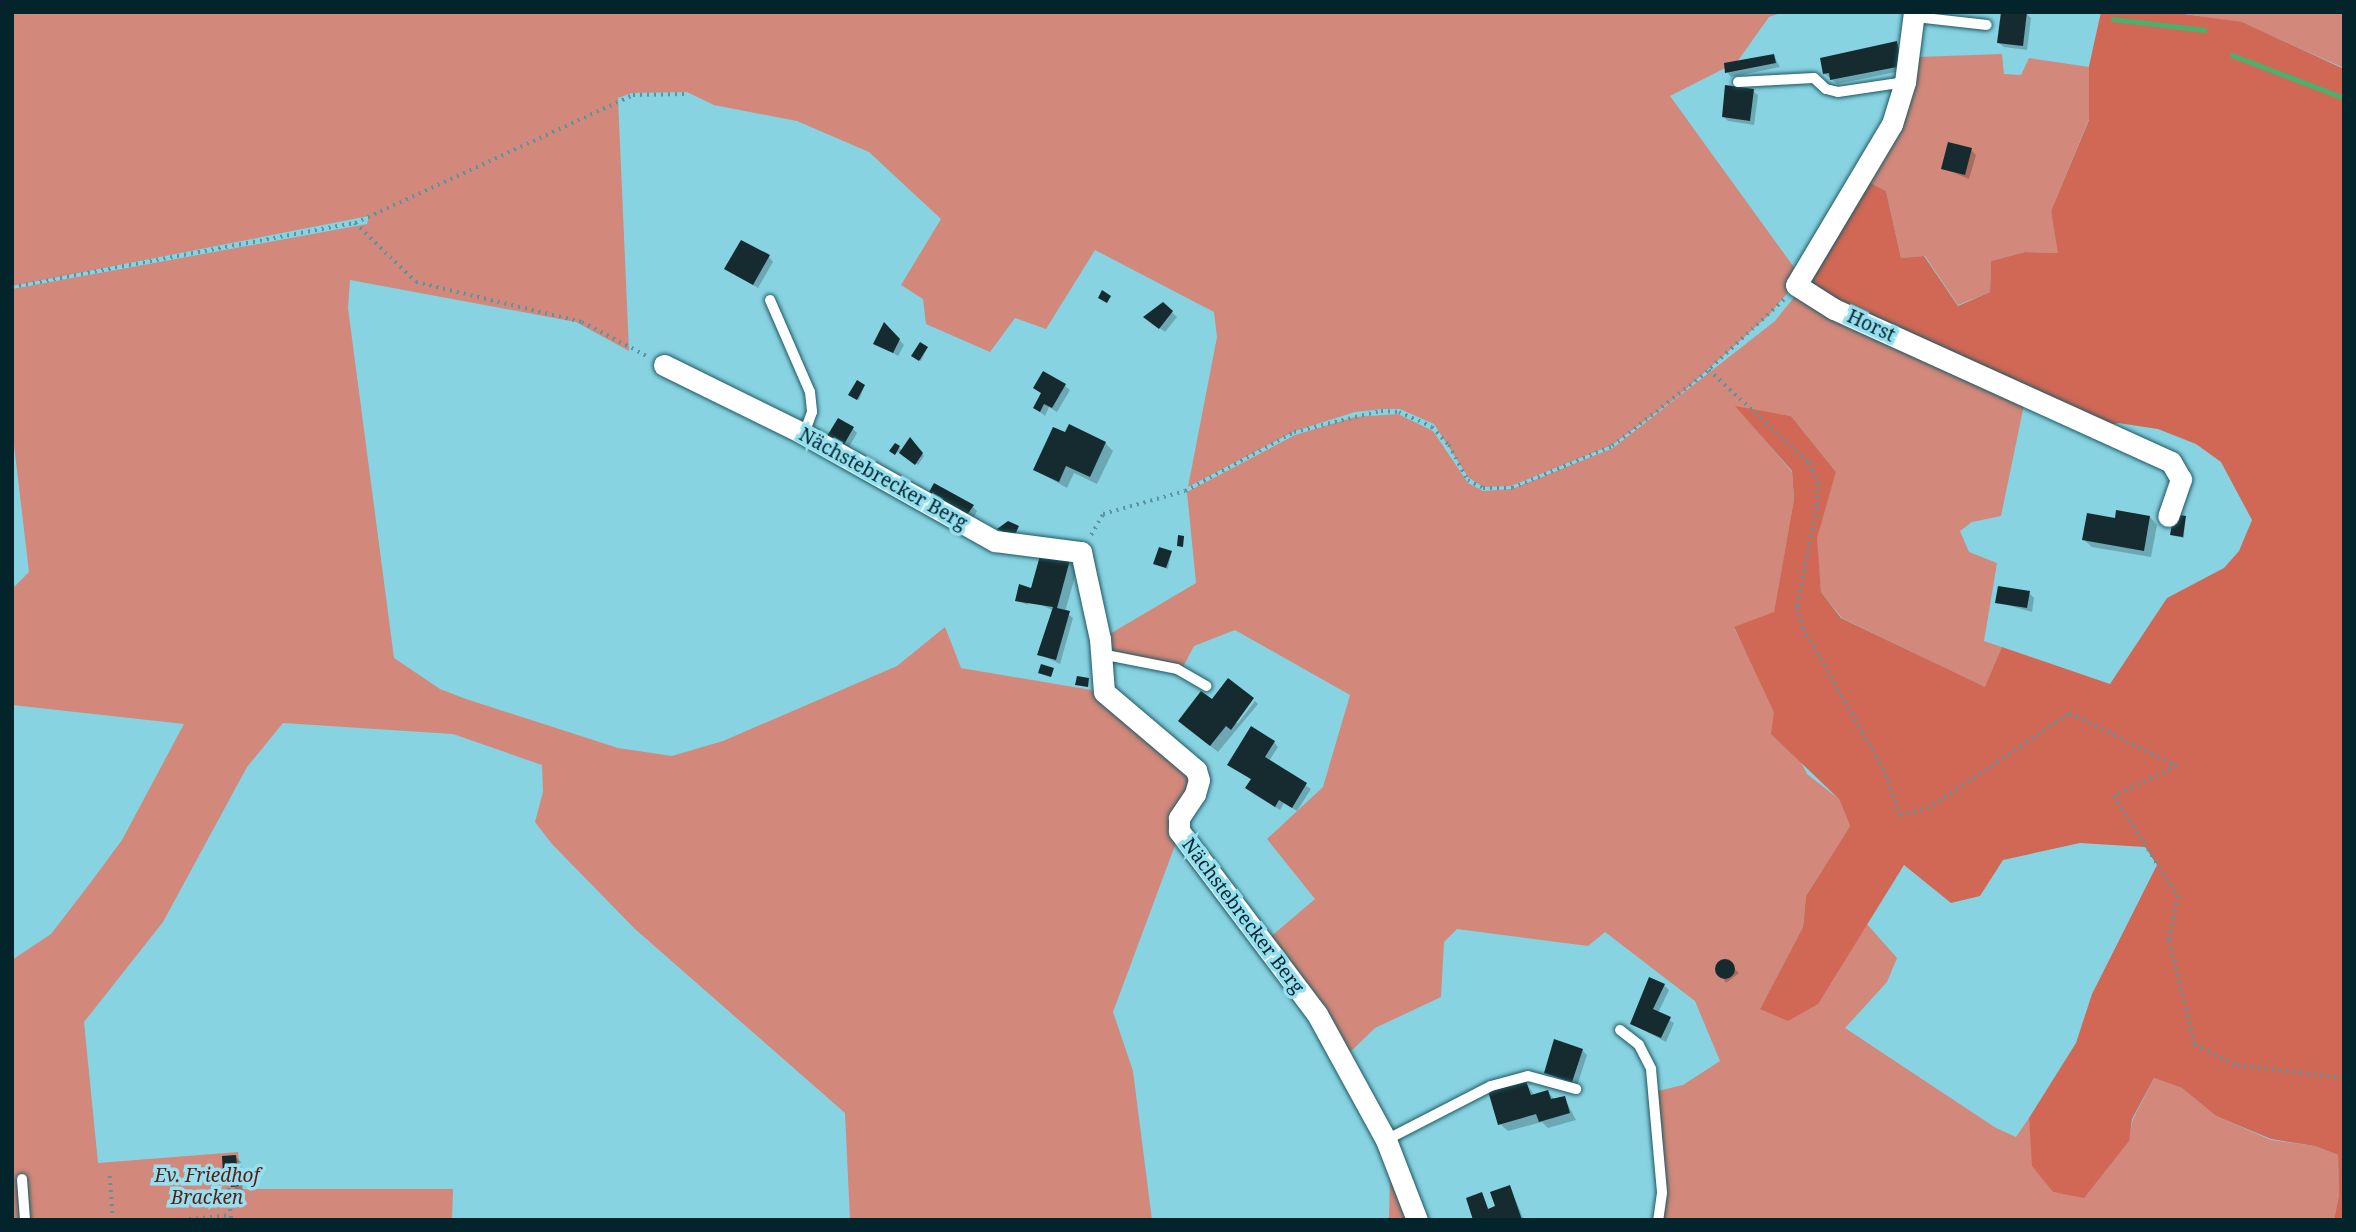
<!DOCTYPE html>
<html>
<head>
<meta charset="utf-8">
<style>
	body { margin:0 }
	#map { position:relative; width:2356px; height:1232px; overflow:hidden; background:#88d3e2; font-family:"Noto Serif",serif }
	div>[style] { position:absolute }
	.green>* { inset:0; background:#d2887a }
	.forest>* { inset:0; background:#d06855 }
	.shadow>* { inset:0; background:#0003 }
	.stream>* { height:5px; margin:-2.5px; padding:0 2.5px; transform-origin:2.5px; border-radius:2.5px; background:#4cb06d }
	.building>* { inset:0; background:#162b2f }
	.round { border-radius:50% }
	.path>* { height:3.5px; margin-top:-1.75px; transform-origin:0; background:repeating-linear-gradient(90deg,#5995a1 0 2px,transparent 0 7px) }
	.roads { filter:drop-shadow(0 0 2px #1d5863) drop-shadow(0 0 2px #1d5863) }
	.lane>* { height:10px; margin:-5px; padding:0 5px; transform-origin:5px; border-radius:5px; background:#fff }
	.street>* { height:21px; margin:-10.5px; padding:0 10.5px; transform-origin:10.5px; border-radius:10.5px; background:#fff }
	span { translate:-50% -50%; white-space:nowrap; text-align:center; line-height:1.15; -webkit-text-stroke:7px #95e0f0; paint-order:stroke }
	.street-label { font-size:19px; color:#03242a }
	.park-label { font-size:19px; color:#5f1c11; font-style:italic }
	.frame { position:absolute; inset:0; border:14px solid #03242a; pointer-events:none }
</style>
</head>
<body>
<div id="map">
	<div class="green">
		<div style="clip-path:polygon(13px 12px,1784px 12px,1769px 17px,1737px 62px,1670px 96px,1801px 277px,1769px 315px,1676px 398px,1612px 445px,1511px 486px,1483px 487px,1468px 477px,1434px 424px,1400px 409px,1382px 409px,1355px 412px,1295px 431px,1188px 487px,1217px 337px,1214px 312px,1095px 250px,1046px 329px,1015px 318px,990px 352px,926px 324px,923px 299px,901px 285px,941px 219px,869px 152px,797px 121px,714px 105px,687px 92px,632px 93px,618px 98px,629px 351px,576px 322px,350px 280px,348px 308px,394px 658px,440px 689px,466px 699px,618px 748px,672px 756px,723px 741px,897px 666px,945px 627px,961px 668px,1091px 690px,1180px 759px,1191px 774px,1177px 840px,1113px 1012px,1133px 1071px,1152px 1220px,850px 1220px,845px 1113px,635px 929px,552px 844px,535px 822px,543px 792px,542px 765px,453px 734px,283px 723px,247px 767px,163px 922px,84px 1022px,98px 1163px,238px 1152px,242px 1189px,453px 1189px,452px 1220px,12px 1220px,12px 960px,51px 934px,88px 886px,122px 840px,184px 724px,12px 705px,12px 589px,29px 572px,12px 428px,12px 289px,367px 224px,369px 216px,12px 286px)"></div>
		<div style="clip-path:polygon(2173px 12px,2344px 12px,2344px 68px,2243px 23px)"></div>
		<div style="clip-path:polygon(2002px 54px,2004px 74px,2021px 75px,2029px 58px,2089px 67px,2089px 119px,2051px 211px,2059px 253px,2025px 252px,1991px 261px,1990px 292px,1958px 305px,1925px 256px,1901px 258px,1886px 191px,1869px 182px,1909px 109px,1918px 57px)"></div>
		<div style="clip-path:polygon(1799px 291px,2025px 400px,2001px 516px,1972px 522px,1960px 531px,1969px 552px,1997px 563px,1984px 641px,2002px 647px,1986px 688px,1842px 618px,1821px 592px,1816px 538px,1836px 472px,1791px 416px,1737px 407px,1792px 472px,1794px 499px,1774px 613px,1734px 628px,1807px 774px,1839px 799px,1850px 826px,1806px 896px,1803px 927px,1760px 1009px,1866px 923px,1897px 958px,1887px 982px,1845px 1028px,1996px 1128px,2016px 1137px,2029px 1118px,2033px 1166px,2053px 1192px,2084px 1197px,2128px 1141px,2133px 1119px,2154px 1078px,2182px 1088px,2216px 1116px,2271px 1140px,2315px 1146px,2338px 1155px,2339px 1195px,2334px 1220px,1661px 1220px,1666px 1192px,1658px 1091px,1683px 1085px,1720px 1061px,1695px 1001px,1605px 932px,1588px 946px,1457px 929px,1444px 942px,1441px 997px,1375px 1028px,1344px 1058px,1268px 939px,1315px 899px,1267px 839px,1323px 787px,1350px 695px,1235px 630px,1194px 646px,1183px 667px,1106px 651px,1103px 638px,1196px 583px,1187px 492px,1295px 435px,1355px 417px,1398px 414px,1433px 431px,1468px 483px,1483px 491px,1512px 489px,1613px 448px,1775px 321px)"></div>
		<div style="clip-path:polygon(1390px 1176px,1415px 1220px,1389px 1220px)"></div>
	</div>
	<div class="forest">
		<div style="clip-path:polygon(2101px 12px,2169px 12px,2242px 22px,2344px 69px,2344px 1220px,2334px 1220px,2339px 1195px,2338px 1155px,2315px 1146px,2271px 1139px,2216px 1116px,2182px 1088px,2154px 1078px,2132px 1119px,2129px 1141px,2084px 1198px,2053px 1192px,2032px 1166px,2029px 1118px,2076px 1043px,2092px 994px,2157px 865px,2145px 847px,2080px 843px,2003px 860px,1980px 896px,1951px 903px,1904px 865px,1818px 1004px,1788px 1021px,1760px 1009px,1803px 927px,1806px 896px,1850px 826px,1839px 799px,1771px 734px,1774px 712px,1734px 627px,1774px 612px,1794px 499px,1792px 471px,1735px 406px,1791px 416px,1836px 472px,1817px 538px,1821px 592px,1841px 618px,1985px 687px,2002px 647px,2110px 684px,2167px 598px,2224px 568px,2239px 551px,2252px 520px,2221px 462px,2196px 444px,2158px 429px,2118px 423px,2099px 429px,1804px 287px,1869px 182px,1886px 191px,1901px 258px,1924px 256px,1958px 306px,1990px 292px,1991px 261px,2025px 252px,2058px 253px,2051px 211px,2089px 120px,2089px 66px)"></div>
	</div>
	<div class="shadow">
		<div style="clip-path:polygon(2026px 13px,2031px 18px,2027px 50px,2004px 47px,1999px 43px)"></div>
		<div style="clip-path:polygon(1897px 42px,1906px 70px,1837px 84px,1824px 73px)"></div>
		<div style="clip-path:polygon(1774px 56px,1780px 67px,1731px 77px,1727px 72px)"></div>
		<div style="clip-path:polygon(1753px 91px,1758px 95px,1754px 125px,1728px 121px,1724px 117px)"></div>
		<div style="clip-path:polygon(1971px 150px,1976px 155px,1969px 179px,1943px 168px)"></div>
		<div style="clip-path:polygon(769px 257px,773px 262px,758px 288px,726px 269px)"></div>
		<div style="clip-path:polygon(1163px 304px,1177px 317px,1165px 332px,1150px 321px)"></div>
		<div style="clip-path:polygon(885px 325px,904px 345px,898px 356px,876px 343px)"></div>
		<div style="clip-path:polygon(927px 348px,921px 361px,915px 357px)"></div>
		<div style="clip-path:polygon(1065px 386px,1070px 390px,1057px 412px,1049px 407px,1045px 416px,1035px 408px,1043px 394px,1035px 388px)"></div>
		<div style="clip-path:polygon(864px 387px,859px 400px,852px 397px)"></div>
		<div style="clip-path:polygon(853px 429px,857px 433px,848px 449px,834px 441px)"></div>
		<div style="clip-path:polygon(911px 440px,924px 456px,918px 465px,900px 452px,893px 453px,895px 445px,903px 451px)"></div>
		<div style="clip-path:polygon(1105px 443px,1113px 451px,1097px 484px,1074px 473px,1067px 488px,1035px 470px)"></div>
		<div style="clip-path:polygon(936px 496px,973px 507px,977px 511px,973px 519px)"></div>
		<div style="clip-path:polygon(2150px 517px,2157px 525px,2151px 557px,2092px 547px,2084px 540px)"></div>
		<div style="clip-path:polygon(2185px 517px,2184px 538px,2174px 536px,2172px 534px)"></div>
		<div style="clip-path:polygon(1171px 553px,1168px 569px,1155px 564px)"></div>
		<div style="clip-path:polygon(1070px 561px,1077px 569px,1065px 612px,1073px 618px,1060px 664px,1039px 654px,1054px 611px,1029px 599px,1028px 605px,1017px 601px)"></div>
		<div style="clip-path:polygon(2029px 593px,2034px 598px,2032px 612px,1997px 602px)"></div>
		<div style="clip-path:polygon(1255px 701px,1258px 704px,1218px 752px,1188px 728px,1238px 723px)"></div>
		<div style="clip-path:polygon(1274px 742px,1278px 747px,1269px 761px,1311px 789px,1297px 811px,1284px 803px,1280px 810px,1252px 793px,1247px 788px,1252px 780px,1229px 765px)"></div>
		<div style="clip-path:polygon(1725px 960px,1739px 973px,1726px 983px,1716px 966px)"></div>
		<div style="clip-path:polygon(1664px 985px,1669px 990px,1658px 1013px,1674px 1023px,1666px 1042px,1632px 1024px)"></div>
		<div style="clip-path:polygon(1582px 1050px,1587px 1055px,1577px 1086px,1546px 1073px)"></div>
		<div style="clip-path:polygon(1526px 1083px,1535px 1096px,1548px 1092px,1555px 1100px,1564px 1097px,1576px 1120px,1548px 1128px,1542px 1122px,1508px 1131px,1500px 1124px)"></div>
		<div style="clip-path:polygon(236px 1157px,241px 1162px,243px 1191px,237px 1191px,225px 1175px)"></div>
		<div style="clip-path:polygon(1510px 1187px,1524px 1220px,1475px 1220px,1482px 1194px,1489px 1210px,1499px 1207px)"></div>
	</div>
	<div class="stream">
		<div style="left:2113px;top:19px;width:92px;rotate:6.9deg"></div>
		<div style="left:2232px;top:55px;width:120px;rotate:21deg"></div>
	</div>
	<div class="building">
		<div style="clip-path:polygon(2001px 12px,2027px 12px,2023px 46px,1997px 43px)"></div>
		<div style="clip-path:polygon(1897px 41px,1902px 66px,1830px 80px,1829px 73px,1823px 74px,1820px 58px)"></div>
		<div style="clip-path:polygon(1774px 54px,1776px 63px,1725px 73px,1724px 63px)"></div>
		<div style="clip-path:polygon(1725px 85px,1754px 89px,1750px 121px,1722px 117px)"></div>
		<div style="clip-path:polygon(1948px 142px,1972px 148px,1965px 175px,1941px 169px)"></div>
		<div style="clip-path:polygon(741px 240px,770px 255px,753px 285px,724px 269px)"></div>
		<div style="clip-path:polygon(1102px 290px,1111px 296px,1107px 303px,1098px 298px)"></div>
		<div style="clip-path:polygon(1163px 302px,1173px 311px,1159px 329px,1143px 317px)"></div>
		<div style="clip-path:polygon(884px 322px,900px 339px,893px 353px,873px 344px)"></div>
		<div style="clip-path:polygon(920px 342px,928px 347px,919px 361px,911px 356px)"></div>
		<div style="clip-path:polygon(1043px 371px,1066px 384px,1052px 408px,1044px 404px,1040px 412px,1033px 408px,1041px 393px,1033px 388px)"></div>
		<div style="clip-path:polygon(857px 380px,865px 385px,857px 400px,848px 395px)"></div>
		<div style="clip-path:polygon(838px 418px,854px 427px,843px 446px,827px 436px)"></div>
		<div style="clip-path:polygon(1069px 424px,1106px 442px,1090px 477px,1066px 466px,1059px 482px,1033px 470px,1053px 427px,1065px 432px)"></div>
		<div style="clip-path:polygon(910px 437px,923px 453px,915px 465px,899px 453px)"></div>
		<div style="clip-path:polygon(895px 443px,900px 446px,895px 455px,889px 451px)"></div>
		<div style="clip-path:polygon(934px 483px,974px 505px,967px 515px,929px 492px)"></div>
		<div style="clip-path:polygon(2116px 510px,2150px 516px,2144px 551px,2082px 540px,2087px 513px,2115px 518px)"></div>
		<div style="clip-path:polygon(2174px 514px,2186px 516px,2183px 537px,2170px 535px)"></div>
		<div style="clip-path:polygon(1008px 521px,1019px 526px,1014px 537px,997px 529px)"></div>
		<div style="clip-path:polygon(1178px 535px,1184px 536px,1183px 547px,1177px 546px)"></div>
		<div style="clip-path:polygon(1159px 547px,1172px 551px,1166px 568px,1153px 564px)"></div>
		<div style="clip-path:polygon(1041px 552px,1070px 560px,1057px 608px,1070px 611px,1056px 660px,1037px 655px,1053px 607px,1015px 601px,1019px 584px,1031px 588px)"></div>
		<div style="clip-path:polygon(1998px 586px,2030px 591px,2027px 608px,1995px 603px)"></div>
		<div style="clip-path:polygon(1041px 664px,1054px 668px,1051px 677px,1038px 673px)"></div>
		<div style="clip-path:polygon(1077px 676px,1089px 678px,1088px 687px,1075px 685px)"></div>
		<div style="clip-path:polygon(1228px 678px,1254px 698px,1231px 730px,1226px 726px,1210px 746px,1178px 721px,1201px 691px,1212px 699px)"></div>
		<div style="clip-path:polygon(1251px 726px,1275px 741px,1265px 757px,1307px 783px,1292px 808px,1279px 800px,1275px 807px,1245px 788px,1251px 779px,1227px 765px)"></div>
		<div class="round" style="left:1715px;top:959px;width:20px;height:20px"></div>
		<div style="clip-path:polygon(1649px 977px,1665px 984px,1653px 1009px,1671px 1017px,1661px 1038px,1630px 1024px)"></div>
		<div style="clip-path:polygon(1554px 1039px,1583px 1049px,1572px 1082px,1544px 1073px)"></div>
		<div style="clip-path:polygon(1526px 1081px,1531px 1095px,1548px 1090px,1551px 1099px,1565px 1096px,1570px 1113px,1539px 1122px,1536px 1114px,1498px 1125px,1488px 1091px)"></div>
		<div style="clip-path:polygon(236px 1155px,239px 1186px,231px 1187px,230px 1176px,223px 1176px,222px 1156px)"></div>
		<div style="clip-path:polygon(1510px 1185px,1522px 1220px,1473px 1220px,1466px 1198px,1482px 1192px,1488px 1209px,1495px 1206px,1490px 1192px)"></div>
	</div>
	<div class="path">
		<div style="left:12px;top:62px;width:67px;rotate:90deg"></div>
		<div style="left:355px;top:223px;width:306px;rotate:-24.7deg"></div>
		<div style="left:633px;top:95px;width:53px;rotate:-1.1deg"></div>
		<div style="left:12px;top:287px;width:349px;rotate:-10.6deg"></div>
		<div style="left:355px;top:223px;width:85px;rotate:44deg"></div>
		<div style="left:416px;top:282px;width:171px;rotate:13.5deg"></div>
		<div style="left:582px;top:322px;width:76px;rotate:27.6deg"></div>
		<div style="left:1784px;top:300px;width:103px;rotate:137deg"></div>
		<div style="left:1709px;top:370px;width:137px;rotate:42.9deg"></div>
		<div style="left:1809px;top:463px;width:21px;rotate:65deg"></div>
		<div style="left:1818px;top:482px;width:26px;rotate:92deg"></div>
		<div style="left:1817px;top:508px;width:101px;rotate:101.4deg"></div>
		<div style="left:1797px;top:607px;width:22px;rotate:74deg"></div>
		<div style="left:1803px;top:628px;width:161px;rotate:60.3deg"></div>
		<div style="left:1883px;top:768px;width:50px;rotate:70.1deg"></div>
		<div style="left:1900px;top:815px;width:28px;rotate:-13deg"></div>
		<div style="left:1927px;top:809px;width:172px;rotate:-33.9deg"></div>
		<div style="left:2070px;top:713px;width:119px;rotate:26.4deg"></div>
		<div style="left:2177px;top:766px;width:70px;rotate:154.5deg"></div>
		<div style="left:2114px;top:796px;width:119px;rotate:57.4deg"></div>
		<div style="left:2178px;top:896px;width:45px;rotate:101.6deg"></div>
		<div style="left:2169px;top:940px;width:108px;rotate:76.1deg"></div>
		<div style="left:2195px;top:1045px;width:47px;rotate:25.5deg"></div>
		<div style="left:2237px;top:1065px;width:108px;rotate:6.9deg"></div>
		<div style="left:1091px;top:535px;width:24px;rotate:-60deg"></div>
		<div style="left:1103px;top:514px;width:85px;rotate:-15.7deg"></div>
		<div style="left:1185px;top:491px;width:124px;rotate:-28.4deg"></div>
		<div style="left:1294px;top:432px;width:89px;rotate:-13.6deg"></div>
		<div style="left:1381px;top:411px;width:18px;rotate:3deg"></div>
		<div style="left:1399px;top:412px;width:36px;rotate:24deg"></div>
		<div style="left:1432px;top:427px;width:25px;rotate:47deg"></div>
		<div style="left:1449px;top:445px;width:40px;rotate:62deg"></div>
		<div style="left:1468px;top:480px;width:17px;rotate:28deg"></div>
		<div style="left:1483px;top:488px;width:29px"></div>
		<div style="left:1512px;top:488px;width:108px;rotate:-22.8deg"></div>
		<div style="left:1612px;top:446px;width:123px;rotate:-38.1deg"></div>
		<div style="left:110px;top:1176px;width:44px;rotate:86.1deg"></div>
		<div style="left:229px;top:1188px;width:32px;rotate:86deg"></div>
		<div style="left:182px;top:1220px;width:49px;rotate:-5.8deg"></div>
	</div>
	<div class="roads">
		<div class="lane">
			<div style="left:1916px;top:17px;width:71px;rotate:6.4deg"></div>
			<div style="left:1738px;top:82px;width:76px;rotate:-3deg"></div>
			<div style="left:1814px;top:78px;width:16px;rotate:43deg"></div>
			<div style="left:1826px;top:89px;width:12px;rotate:14deg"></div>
			<div style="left:1838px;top:92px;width:68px;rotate:-8.5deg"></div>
			<div style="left:770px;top:300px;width:100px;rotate:66.5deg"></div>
			<div style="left:810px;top:392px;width:20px;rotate:84deg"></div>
			<div style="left:812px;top:412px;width:23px;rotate:110deg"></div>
			<div style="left:1101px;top:654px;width:77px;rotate:11.2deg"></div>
			<div style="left:1177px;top:669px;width:34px;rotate:30deg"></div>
			<div style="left:1620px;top:1030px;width:24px;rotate:38deg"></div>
			<div style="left:1639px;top:1045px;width:27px;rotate:63deg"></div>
			<div style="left:1651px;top:1069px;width:124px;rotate:84.9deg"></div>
			<div style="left:1662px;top:1193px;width:27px;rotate:98deg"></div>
			<div style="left:1386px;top:1140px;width:118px;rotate:-27.2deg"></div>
			<div style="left:1491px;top:1086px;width:38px;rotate:-15deg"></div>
			<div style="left:1528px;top:1076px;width:50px;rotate:15.2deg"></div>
			<div style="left:22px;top:1179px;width:41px;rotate:85.8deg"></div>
		</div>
		<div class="street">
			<div style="left:1914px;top:12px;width:71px;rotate:97.3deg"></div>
			<div style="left:1905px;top:82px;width:44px;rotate:107.2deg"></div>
			<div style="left:1892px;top:124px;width:187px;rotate:120.8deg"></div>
			<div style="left:1796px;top:285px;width:45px;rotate:32.3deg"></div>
			<div style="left:1834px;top:309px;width:370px;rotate:24.4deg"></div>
			<div style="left:2171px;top:462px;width:20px;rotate:60deg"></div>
			<div style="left:2181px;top:479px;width:39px;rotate:109deg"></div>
			<div style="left:664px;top:365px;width:156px;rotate:26.2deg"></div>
			<div style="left:804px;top:434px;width:219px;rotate:29.3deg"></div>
			<div style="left:995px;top:541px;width:87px;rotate:7.3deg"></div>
			<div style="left:1081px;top:552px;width:89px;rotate:77.7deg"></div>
			<div style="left:1100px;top:639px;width:53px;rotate:85.7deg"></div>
			<div style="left:1104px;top:692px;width:121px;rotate:40.3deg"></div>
			<div style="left:1196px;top:770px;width:10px;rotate:73deg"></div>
			<div style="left:1199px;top:780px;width:15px;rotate:106deg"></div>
			<div style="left:1195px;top:794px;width:29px;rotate:124deg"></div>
			<div style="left:1179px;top:818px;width:13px;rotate:90deg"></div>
			<div style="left:1179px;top:831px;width:229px;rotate:53deg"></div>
			<div style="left:1317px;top:1014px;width:144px;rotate:61.3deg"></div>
			<div style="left:1386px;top:1140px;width:86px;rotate:68.8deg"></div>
		</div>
	</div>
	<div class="street-label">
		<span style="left:1871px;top:326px;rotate:25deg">Horst</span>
		<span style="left:883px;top:479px;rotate:29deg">Nächstebrecker Berg</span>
		<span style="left:1243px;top:916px;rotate:53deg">Nächstebrecker Berg</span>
	</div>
	<div class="park-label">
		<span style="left:207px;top:1187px">Ev. Friedhof<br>Bracken</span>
	</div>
	<div class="frame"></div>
</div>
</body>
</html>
